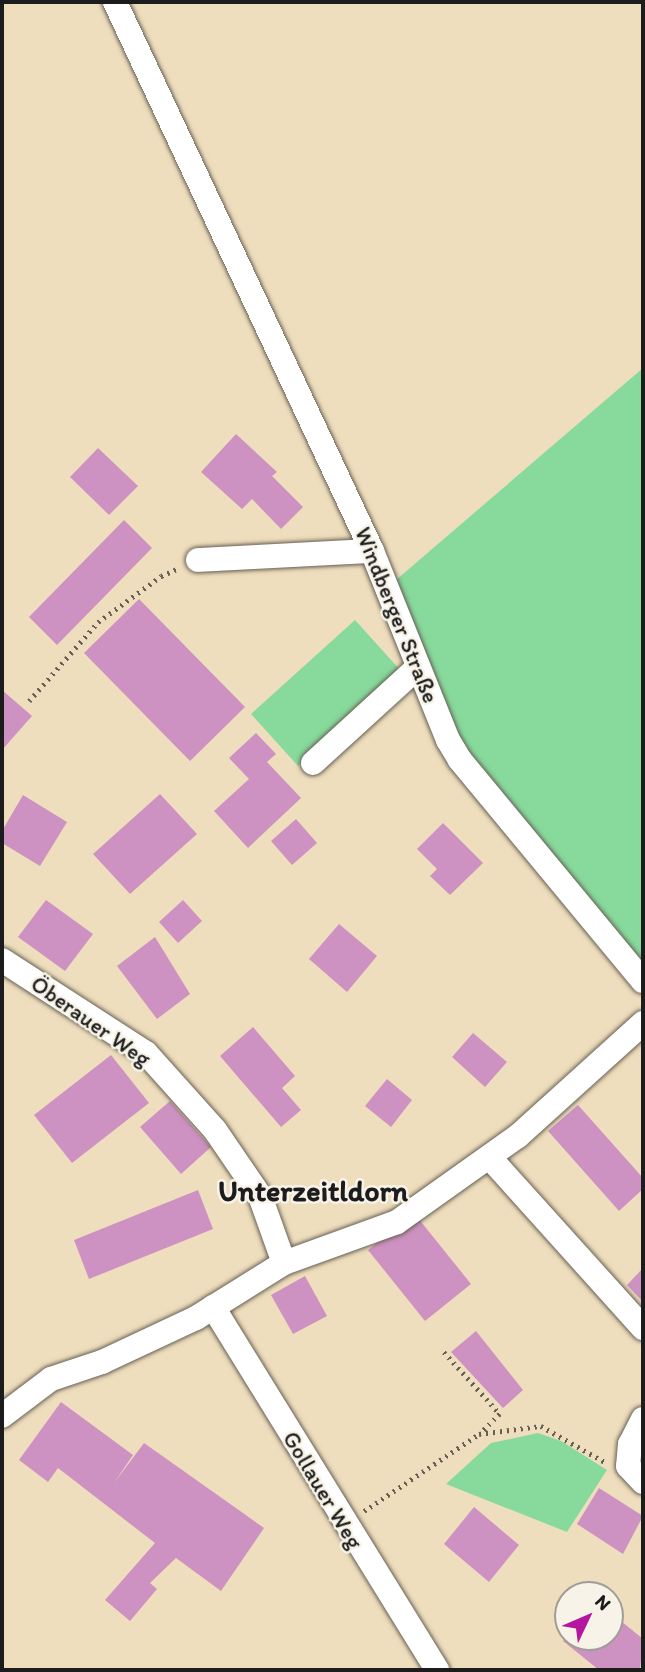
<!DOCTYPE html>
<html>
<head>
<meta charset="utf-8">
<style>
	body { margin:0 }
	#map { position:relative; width:645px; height:1672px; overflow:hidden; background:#efdebd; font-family:Itim,sans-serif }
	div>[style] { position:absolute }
	.green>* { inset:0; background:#87da9c }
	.building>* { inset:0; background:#cd92c1 }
	.path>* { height:4.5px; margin-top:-2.25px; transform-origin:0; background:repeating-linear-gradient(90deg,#666054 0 2px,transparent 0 7px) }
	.roads { filter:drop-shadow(0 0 2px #666054) drop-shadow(0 0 2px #666054) }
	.minor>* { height:24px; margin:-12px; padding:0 12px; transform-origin:12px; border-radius:12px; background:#fff }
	span { translate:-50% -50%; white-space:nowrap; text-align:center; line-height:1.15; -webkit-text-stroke:5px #f7f3e8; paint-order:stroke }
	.street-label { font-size:23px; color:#1c1c1c }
	.district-label { font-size:30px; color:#1c1c1c; font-weight:700 }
	.frame { position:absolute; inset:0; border:4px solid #1c1c1c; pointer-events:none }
	.north { position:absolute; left:554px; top:1581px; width:70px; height:70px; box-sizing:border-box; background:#f7f3e8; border:2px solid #9f9d96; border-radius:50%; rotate:46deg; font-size:19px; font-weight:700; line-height:28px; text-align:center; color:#1c1c1c }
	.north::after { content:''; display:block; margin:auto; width:24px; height:32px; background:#b5179e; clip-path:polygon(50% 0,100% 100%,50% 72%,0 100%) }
</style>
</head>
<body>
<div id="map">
	<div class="green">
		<div style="clip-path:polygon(643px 368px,643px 973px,457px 737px,396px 580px)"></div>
		<div style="clip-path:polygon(355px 620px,402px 672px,298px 766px,251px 714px)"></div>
		<div style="clip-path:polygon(538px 1433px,561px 1441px,607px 1470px,567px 1532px,446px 1484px,491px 1443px)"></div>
	</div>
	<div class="building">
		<div style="clip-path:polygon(236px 434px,277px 472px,272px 476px,303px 507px,281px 529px,252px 499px,242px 509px,201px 472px)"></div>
		<div style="clip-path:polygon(98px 448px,138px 486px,109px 515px,70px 477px)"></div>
		<div style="clip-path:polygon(124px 520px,152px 548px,57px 645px,29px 617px)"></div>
		<div style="clip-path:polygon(139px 599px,245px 707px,190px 761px,84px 653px)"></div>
		<div style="clip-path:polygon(2px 690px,32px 716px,2px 750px)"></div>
		<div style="clip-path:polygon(256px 733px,276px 754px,267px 762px,301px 798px,248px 848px,214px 811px,249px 779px,229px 758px)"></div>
		<div style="clip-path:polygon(160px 794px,197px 834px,130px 894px,93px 854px)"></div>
		<div style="clip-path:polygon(23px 795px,67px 822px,40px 866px,2px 843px,2px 831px)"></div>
		<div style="clip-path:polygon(296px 819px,317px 843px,292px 865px,271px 841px)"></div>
		<div style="clip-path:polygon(443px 823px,483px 863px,450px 895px,430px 876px,437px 869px,417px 849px)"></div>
		<div style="clip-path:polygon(46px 900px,93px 934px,65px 971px,18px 937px)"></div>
		<div style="clip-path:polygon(183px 900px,202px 921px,178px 943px,159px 922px)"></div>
		<div style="clip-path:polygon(339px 924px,377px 956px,347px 992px,309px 959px)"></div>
		<div style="clip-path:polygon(155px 937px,190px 994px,157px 1019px,117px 966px)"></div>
		<div style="clip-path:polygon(253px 1027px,295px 1076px,282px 1088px,301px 1110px,281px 1127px,220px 1056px)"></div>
		<div style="clip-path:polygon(473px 1033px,507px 1062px,485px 1087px,452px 1057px)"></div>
		<div style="clip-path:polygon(111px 1055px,149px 1103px,72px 1163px,34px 1115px)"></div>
		<div style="clip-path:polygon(387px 1079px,412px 1100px,391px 1127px,365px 1106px)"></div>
		<div style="clip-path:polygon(170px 1101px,211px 1147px,181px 1174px,140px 1127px)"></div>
		<div style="clip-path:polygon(578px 1105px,643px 1178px,643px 1189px,619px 1211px,548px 1131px)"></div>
		<div style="clip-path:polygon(198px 1190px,213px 1229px,89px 1279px,74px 1240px)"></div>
		<div style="clip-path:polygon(414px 1213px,471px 1284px,425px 1321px,368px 1250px)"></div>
		<div style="clip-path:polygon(643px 1268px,643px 1302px,627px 1285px)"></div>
		<div style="clip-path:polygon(305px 1276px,327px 1316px,293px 1334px,271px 1295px)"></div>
		<div style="clip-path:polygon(476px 1331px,523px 1390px,503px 1408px,451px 1352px)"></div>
		<div style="clip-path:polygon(61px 1402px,133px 1455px,114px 1483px,144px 1443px,264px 1528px,221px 1591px,176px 1558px,150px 1583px,157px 1589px,130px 1621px,105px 1600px,155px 1543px,58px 1468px,48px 1482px,19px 1460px)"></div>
		<div style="clip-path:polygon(599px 1488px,643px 1516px,623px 1554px,577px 1524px)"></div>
		<div style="clip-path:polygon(474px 1507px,519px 1545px,489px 1582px,444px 1544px)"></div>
		<div style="clip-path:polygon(610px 1612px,643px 1639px,640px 1670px,599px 1670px,563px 1641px,568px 1635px,610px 1637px)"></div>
	</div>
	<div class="path">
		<div style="left:29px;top:701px;width:105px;rotate:-48.9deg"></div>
		<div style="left:98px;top:622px;width:78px;rotate:-36.1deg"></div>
		<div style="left:161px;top:576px;width:20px;rotate:-24deg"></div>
		<div style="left:444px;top:1352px;width:84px;rotate:47.9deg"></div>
		<div style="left:500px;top:1414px;width:28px;rotate:135deg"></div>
		<div style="left:364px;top:1511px;width:138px;rotate:-33.8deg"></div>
		<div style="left:479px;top:1434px;width:63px;rotate:-7.4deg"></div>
		<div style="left:541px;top:1426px;width:73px;rotate:29.4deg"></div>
	</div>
	<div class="roads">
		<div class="minor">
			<div style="left:115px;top:2px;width:606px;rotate:64.91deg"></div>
			<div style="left:372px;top:551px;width:204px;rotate:68.1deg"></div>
			<div style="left:448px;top:740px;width:23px;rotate:59deg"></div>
			<div style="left:460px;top:760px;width:287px;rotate:50.4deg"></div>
			<div style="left:198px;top:560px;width:174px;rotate:-3deg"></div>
			<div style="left:313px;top:763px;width:141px;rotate:-42.4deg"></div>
			<div style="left:2px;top:960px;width:171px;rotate:32.9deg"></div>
			<div style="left:146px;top:1053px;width:103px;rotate:48.1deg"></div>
			<div style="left:215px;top:1130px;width:80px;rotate:55.7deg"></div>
			<div style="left:260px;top:1196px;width:71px;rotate:70.3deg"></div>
			<div style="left:490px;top:1158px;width:229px;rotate:48deg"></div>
			<div style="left:213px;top:1307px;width:427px;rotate:58.3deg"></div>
			<div style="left:2px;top:1416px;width:61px;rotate:-37.1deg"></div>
			<div style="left:51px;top:1379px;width:54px;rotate:-18.4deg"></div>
			<div style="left:102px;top:1362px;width:104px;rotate:-25.1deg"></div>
			<div style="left:196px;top:1318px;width:104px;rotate:-32deg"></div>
			<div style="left:284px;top:1263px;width:120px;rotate:-19.9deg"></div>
			<div style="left:397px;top:1222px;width:148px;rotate:-35.4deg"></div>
			<div style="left:518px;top:1136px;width:169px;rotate:-42.1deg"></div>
			<div style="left:643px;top:1419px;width:28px;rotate:117deg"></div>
			<div style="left:630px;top:1444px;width:22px;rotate:95deg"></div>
			<div style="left:628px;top:1466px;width:22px;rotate:47deg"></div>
		</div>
	</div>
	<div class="street-label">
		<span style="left:397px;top:615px;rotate:68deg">Windberger Straße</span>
		<span style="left:91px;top:1021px;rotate:35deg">Öberauer Weg</span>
		<span style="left:323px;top:1490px;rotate:59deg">Gollauer Weg</span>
	</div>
	<div class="district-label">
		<span style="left:313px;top:1191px">Unterzeitldorn</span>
	</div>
	<div class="frame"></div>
	<div class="north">N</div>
</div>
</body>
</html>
